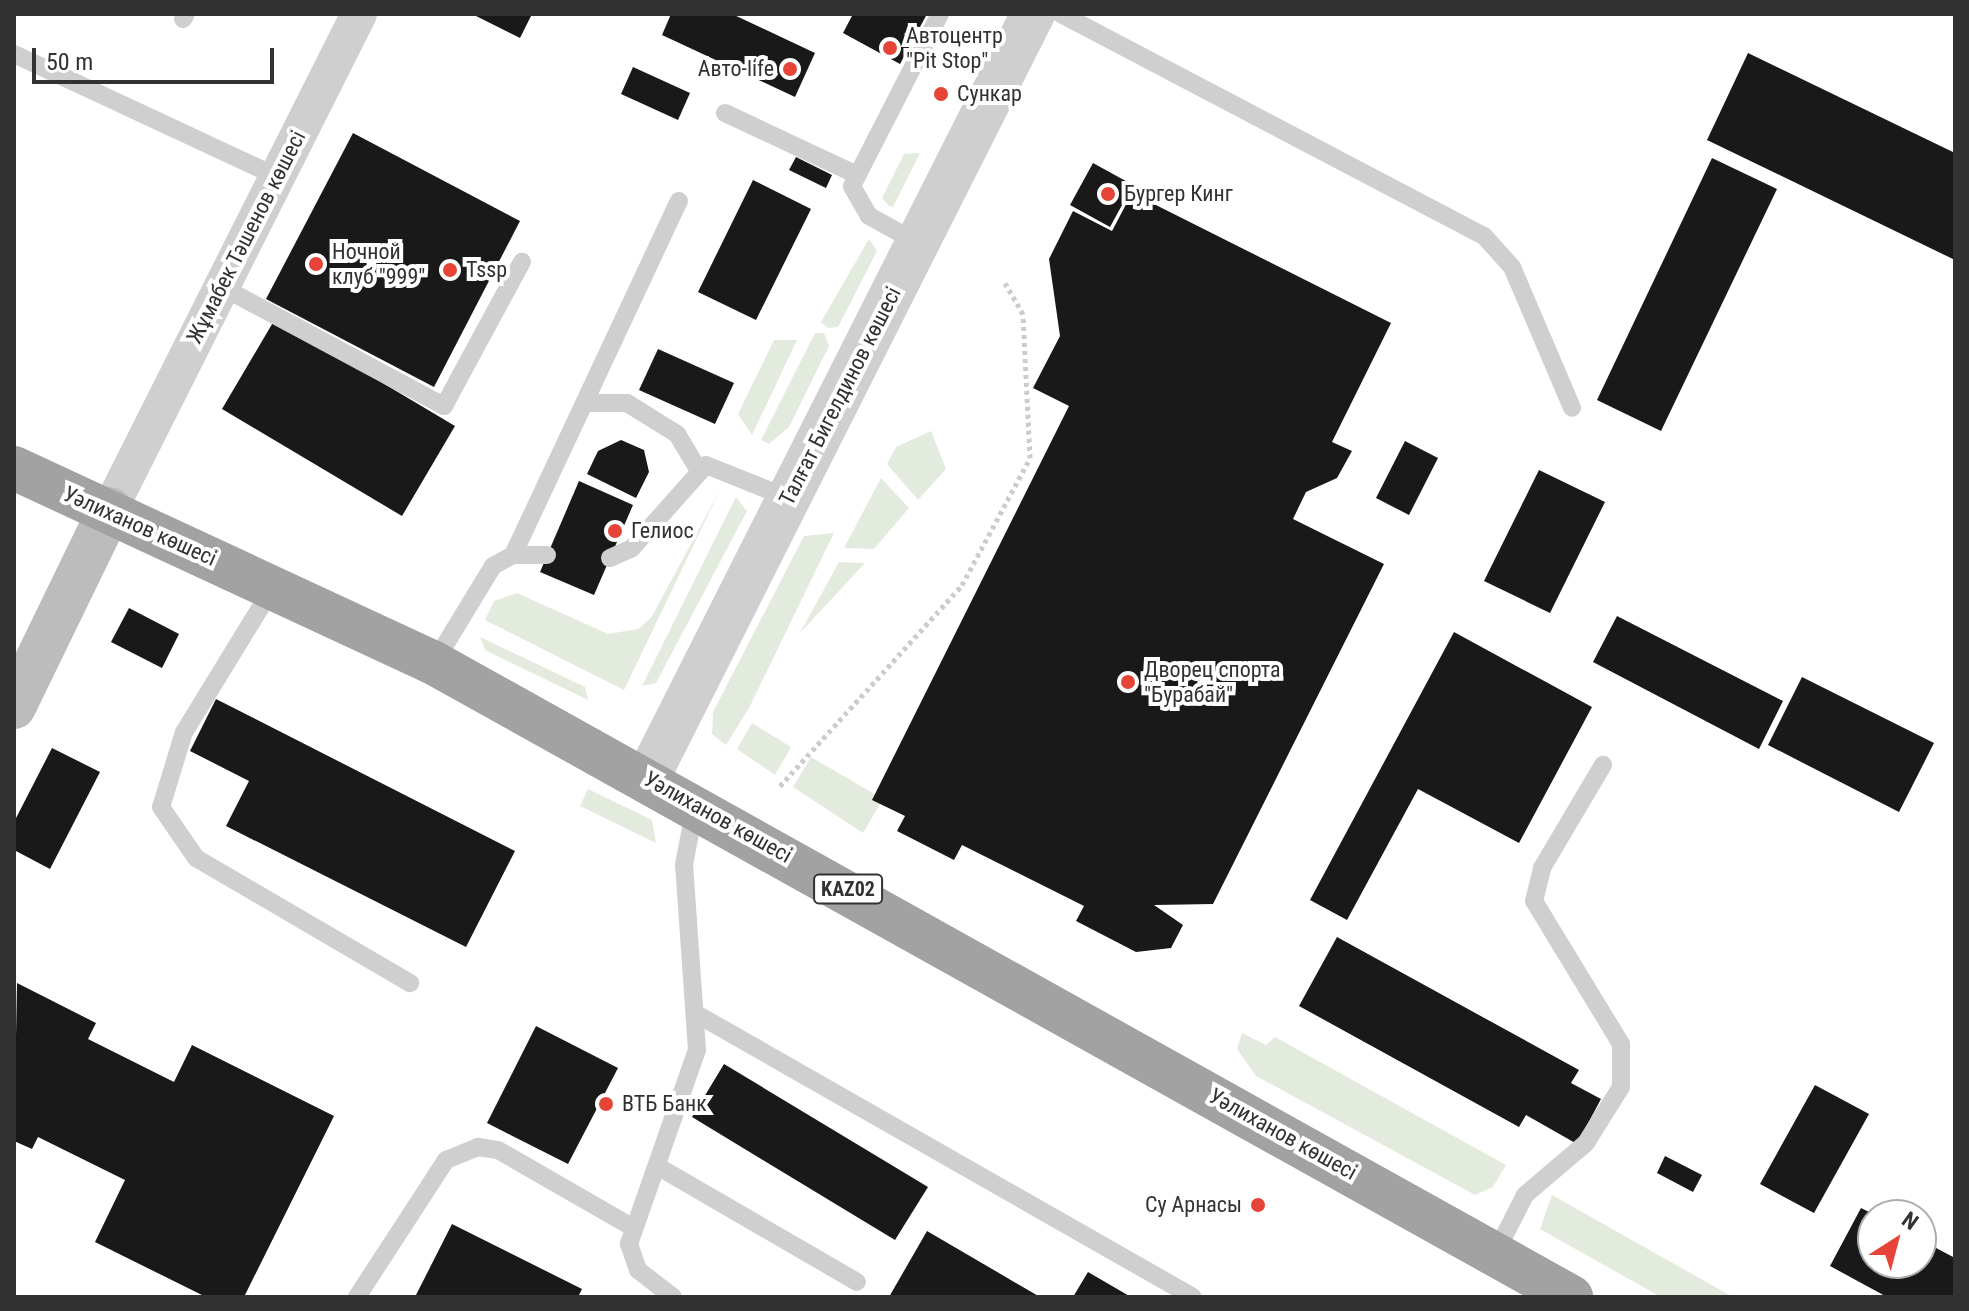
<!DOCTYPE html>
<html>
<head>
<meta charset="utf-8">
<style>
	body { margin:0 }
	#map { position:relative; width:1969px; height:1311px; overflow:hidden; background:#fff; font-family:"Roboto Condensed",sans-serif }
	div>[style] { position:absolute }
	.green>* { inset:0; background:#e3ebde }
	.building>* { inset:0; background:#191919 }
	.path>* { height:5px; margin-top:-2.5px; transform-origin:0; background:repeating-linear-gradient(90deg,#ccc 0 4px,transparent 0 8px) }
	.service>* { height:18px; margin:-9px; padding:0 9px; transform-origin:9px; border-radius:9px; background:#cfcfcf }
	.minor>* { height:36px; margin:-18px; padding:0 18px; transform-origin:18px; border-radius:18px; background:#cfcfcf }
	.tertiary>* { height:44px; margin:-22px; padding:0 22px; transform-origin:22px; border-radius:22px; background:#cfcfcf }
	.secondary>* { height:44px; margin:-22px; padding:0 22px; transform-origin:22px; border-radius:22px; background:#bcbcbc }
	.trunk>* { height:44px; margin:-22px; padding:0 22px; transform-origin:22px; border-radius:22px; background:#a2a2a2 }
	.dots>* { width:22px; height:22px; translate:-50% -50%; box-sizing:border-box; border:4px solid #fff; border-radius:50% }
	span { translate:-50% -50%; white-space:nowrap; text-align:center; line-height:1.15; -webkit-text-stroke:8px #fff; paint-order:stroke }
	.shield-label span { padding:2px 6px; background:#fff; border:2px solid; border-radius:6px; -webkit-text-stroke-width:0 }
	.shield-label { font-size:20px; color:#323232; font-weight:700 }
	.poi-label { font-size:22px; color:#323232 }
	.left { translate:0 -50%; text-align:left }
	.right { translate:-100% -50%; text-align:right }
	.street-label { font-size:22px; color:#323232 }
	.frame { position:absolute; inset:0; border:16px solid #323232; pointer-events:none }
	.north { position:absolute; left:1857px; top:1199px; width:80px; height:80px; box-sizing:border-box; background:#fff; border:2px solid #adadad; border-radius:50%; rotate:36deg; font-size:22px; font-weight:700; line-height:32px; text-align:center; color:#323232 }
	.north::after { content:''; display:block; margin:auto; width:28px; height:36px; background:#e64438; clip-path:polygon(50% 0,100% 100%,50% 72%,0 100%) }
	.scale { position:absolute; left:32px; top:48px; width:242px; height:36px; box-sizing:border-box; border:4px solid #323232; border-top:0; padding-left:10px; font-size:24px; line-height:28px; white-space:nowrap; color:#323232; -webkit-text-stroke:6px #fff; paint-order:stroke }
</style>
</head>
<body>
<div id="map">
	<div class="green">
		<div style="clip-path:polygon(920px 153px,893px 207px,889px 206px,882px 198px,904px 154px)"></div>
		<div style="clip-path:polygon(869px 239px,877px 251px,838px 327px,828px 328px,821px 322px)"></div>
		<div style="clip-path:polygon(815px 333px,824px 333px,829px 346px,789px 427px,769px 444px,761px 440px)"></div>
		<div style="clip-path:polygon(774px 340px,797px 340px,752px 435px,738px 414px)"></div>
		<div style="clip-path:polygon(931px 431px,946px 469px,918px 500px,887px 464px,896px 447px)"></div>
		<div style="clip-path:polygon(881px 478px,909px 508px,874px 549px,844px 548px)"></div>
		<div style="clip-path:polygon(720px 490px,624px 690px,485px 620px,494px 601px,517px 593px,608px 634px,638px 629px,651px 618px)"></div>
		<div style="clip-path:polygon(736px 497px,747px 511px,656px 683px,642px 686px)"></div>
		<div style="clip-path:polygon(834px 533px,749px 708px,726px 745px,712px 734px,713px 712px,804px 536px)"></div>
		<div style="clip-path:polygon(839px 562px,865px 563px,800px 633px)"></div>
		<div style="clip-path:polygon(480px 637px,585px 687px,588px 700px,485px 650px)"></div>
		<div style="clip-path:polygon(752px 723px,791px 747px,775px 775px,737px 749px)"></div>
		<div style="clip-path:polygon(811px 757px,883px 799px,863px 833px,793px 787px)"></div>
		<div style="clip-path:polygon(588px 789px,652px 820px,656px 843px,580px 806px)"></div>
		<div style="clip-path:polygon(1242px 1033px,1266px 1045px,1275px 1037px,1506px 1165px,1493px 1187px,1475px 1195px,1256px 1076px,1237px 1049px)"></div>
		<div style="clip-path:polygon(1552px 1195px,1733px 1297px,1661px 1297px,1540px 1229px)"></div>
	</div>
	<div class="building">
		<div style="clip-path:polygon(472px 14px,532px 14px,520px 38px)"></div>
		<div style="clip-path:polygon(671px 14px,732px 14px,815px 53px,795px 97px,662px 35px)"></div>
		<div style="clip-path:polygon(853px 14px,927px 14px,900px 64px,843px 33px)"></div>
		<div style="clip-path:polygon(1748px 53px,1955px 153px,1955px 260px,1707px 140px)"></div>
		<div style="clip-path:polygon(633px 67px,690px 93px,678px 120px,621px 94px)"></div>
		<div style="clip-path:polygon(353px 133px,520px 221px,434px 387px,266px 299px)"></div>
		<div style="clip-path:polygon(796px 157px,832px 175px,826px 188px,789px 170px)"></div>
		<div style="clip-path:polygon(1712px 158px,1777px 189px,1661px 431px,1597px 400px)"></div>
		<div style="clip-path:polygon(1093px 163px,1133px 185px,1110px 227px,1070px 205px)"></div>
		<div style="clip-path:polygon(753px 180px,811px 209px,756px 320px,698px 292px)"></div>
		<div style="clip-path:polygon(1132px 193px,1391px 323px,1332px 442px,1352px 451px,1337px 478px,1306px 492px,1293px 519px,1384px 564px,1213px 904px,1154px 905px,1183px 925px,1171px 948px,1136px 952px,1076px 921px,1084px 906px,962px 845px,954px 860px,897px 831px,905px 816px,872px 800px,1069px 406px,1033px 388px,1060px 336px,1049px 259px,1073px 211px,1112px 231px)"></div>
		<div style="clip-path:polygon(275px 319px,455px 426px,402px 516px,222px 409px)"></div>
		<div style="clip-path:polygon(658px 349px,734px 383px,715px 424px,639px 390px)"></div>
		<div style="clip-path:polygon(621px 440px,644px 450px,649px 472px,636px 498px,587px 474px,598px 451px)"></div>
		<div style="clip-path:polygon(1405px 441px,1438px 458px,1409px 515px,1376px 498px)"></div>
		<div style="clip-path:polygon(1539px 470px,1605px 502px,1550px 613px,1484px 581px)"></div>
		<div style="clip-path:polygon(579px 481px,633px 505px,594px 595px,540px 572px)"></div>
		<div style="clip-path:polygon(129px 608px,179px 634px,162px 668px,111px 642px)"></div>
		<div style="clip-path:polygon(1617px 616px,1783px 701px,1759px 749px,1593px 662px)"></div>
		<div style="clip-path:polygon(1454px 632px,1592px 707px,1519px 843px,1418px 789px,1347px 920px,1310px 900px)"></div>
		<div style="clip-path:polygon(1802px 677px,1934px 743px,1899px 812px,1768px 745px)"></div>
		<div style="clip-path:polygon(216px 699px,515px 851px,466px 947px,226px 826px,249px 781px,190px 751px)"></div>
		<div style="clip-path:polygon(52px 748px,100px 772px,50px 869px,14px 850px,14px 822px)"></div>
		<div style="clip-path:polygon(1337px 937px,1579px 1070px,1571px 1083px,1601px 1099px,1577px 1144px,1526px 1115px,1519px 1127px,1299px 1006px)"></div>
		<div style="clip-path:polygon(17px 983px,96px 1023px,88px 1039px,174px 1082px,192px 1045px,334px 1116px,244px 1297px,206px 1297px,95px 1242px,125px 1180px,38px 1137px,32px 1149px,14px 1141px)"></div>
		<div style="clip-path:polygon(536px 1026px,618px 1068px,568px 1164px,487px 1123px)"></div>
		<div style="clip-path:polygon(724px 1064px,928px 1187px,895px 1240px,692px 1117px)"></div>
		<div style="clip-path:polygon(1815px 1085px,1869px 1114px,1814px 1213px,1760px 1184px)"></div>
		<div style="clip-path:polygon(1665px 1156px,1702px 1175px,1693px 1192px,1657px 1173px)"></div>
		<div style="clip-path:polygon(1861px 1208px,1873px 1214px,1873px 1263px,1921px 1263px,1921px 1240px,1955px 1258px,1955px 1297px,1887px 1297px,1830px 1266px)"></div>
		<div style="clip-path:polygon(452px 1224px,582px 1289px,578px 1297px,415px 1297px)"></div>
		<div style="clip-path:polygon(927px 1231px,1040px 1297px,889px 1297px)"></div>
		<div style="clip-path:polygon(1088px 1272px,1131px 1297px,1073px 1297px)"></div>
	</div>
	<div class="path">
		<div style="left:780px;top:786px;width:271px;rotate:-47.8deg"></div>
		<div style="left:962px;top:585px;width:144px;rotate:-61.8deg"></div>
		<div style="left:1030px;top:458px;width:144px;rotate:-92.8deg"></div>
		<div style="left:1023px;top:314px;width:36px;rotate:-120deg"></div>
	</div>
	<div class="service">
		<div style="left:1061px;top:14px;width:478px;rotate:27.7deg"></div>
		<div style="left:1484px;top:236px;width:42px;rotate:47.9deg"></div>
		<div style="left:1512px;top:267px;width:153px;rotate:66.9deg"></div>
		<div style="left:183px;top:19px;width:6px;rotate:-59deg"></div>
		<div style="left:14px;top:54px;width:289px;rotate:25deg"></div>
		<div style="left:725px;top:113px;width:144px;rotate:25.1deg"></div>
		<div style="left:918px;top:243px;width:56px;rotate:-151.1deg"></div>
		<div style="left:869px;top:216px;width:34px;rotate:-120deg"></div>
		<div style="left:852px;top:186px;width:193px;rotate:-62.9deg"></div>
		<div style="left:222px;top:287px;width:252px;rotate:28.2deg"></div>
		<div style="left:444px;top:406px;width:164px;rotate:-61.6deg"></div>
		<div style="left:589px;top:403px;width:38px"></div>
		<div style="left:627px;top:403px;width:59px;rotate:31.8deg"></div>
		<div style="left:677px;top:434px;width:41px;rotate:59deg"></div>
		<div style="left:513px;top:555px;width:391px;rotate:-64.9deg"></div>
		<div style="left:610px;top:558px;width:24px;rotate:-24deg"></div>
		<div style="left:632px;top:548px;width:111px;rotate:-48.3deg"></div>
		<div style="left:706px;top:465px;width:88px;rotate:21.9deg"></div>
		<div style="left:273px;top:587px;width:170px;rotate:121.5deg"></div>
		<div style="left:184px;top:732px;width:78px;rotate:107deg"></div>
		<div style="left:161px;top:807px;width:62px;rotate:55.5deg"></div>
		<div style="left:196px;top:858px;width:248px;rotate:30.3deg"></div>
		<div style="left:434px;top:663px;width:114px;rotate:-58.7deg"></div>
		<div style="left:493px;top:566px;width:23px;rotate:-29deg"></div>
		<div style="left:513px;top:555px;width:34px"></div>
		<div style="left:700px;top:1016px;width:567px;rotate:29.68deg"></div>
		<div style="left:657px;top:1166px;width:231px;rotate:30.1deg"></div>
		<div style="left:1495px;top:1254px;width:66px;rotate:-63deg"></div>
		<div style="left:1525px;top:1195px;width:80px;rotate:-40.4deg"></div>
		<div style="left:1586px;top:1143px;width:66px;rotate:-58deg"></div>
		<div style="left:1621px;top:1087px;width:43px;rotate:-90deg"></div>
		<div style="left:1621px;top:1044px;width:167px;rotate:-121.3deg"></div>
		<div style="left:1534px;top:901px;width:34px;rotate:-76deg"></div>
		<div style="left:1542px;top:868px;width:120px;rotate:-59.4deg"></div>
		<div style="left:357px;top:1297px;width:163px;rotate:-57deg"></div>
		<div style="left:446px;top:1160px;width:35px;rotate:-22deg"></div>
		<div style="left:478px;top:1147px;width:20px;rotate:9deg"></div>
		<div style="left:498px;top:1150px;width:155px;rotate:29.9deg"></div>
		<div style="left:673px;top:1297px;width:44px;rotate:-142.4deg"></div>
		<div style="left:638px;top:1270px;width:28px;rotate:-109deg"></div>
		<div style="left:629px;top:1244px;width:206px;rotate:-70.7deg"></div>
		<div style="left:697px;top:1050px;width:185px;rotate:-94deg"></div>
		<div style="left:684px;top:865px;width:59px;rotate:-79.3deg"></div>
	</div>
	<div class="minor">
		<div style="left:110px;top:509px;width:554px;rotate:-63.3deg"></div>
	</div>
	<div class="tertiary">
		<div style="left:647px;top:779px;width:857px;rotate:-63.23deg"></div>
	</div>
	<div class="secondary">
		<div style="left:14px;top:707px;width:220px;rotate:-64.1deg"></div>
	</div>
	<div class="trunk">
		<div style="left:14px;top:468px;width:463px;rotate:24.9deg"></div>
		<div style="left:434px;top:663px;width:1302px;rotate:29.14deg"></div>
	</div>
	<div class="dots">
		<div style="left:890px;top:48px;background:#e64438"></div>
		<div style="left:790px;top:69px;background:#e64438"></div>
		<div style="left:941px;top:94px;background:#e64438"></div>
		<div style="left:1108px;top:194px;background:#e64438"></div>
		<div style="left:316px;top:264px;background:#e64438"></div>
		<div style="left:450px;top:270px;background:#e64438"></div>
		<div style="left:615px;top:531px;background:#e64438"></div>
		<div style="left:1128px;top:682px;background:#e64438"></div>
		<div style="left:606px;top:1104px;background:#e64438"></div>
		<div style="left:1258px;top:1205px;background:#e64438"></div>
	</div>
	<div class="shield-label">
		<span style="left:848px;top:889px">KАZ02</span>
	</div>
	<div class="poi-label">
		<span class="left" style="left:906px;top:48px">Автоцентр<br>"Pit Stop"</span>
		<span class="right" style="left:774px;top:69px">Авто-life</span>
		<span class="left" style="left:957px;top:94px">Сункар</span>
		<span class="left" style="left:1124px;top:194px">Бургер Кинг</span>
		<span class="left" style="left:332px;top:264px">Ночной<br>клуб "999"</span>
		<span class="left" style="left:466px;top:270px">Tssp</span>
		<span class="left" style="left:631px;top:531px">Гелиос</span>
		<span class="left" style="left:1144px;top:682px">Дворец спорта<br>"Бурабай"</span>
		<span class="left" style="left:622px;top:1104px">ВТБ Банк</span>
		<span class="right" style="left:1242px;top:1205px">Су Арнасы</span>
	</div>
	<div class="street-label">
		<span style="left:246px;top:237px;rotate:-63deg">Жұмабек Тәшенов көшесі</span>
		<span style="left:840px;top:396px;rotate:-63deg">Талғат Бигелдинов көшесі</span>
		<span style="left:140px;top:526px;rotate:24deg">Уәлиханов көшесі</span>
		<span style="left:718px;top:817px;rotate:29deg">Уәлиханов көшесі</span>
		<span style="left:1283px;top:1134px;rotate:29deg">Уәлиханов көшесі</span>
	</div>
	<div class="frame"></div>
	<div class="north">N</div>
	<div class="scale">50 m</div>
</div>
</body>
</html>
